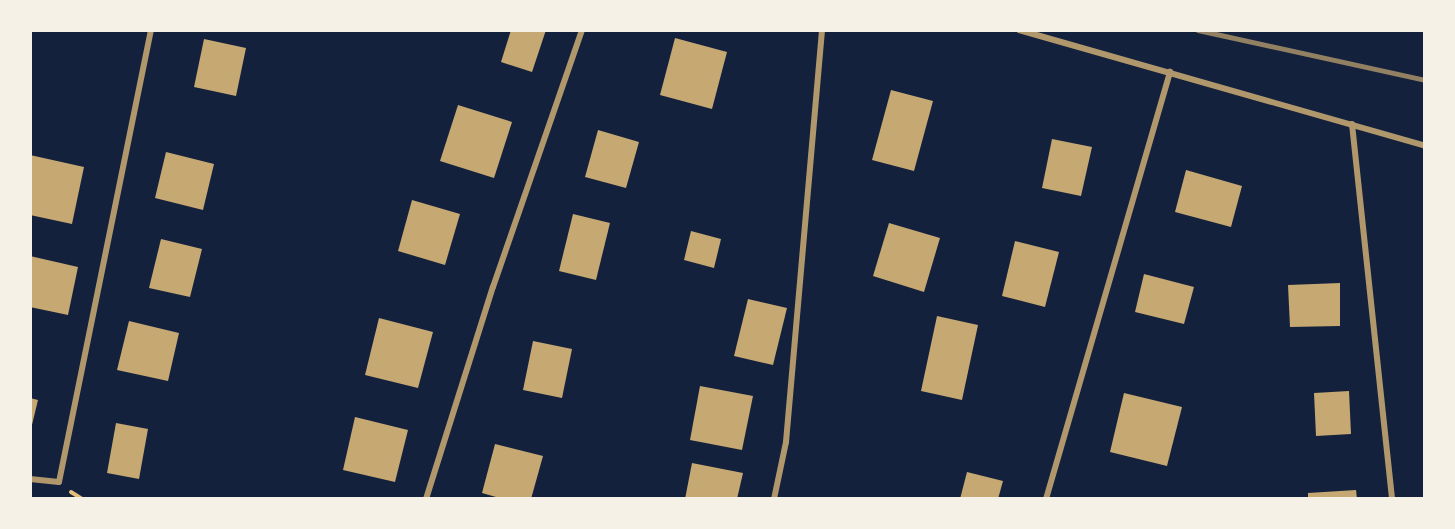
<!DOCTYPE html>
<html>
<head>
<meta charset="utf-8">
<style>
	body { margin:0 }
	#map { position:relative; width:1455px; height:529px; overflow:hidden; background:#14213d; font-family:"PT Sans",sans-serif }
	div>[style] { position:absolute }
	.building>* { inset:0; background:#c6a872 }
	.path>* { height:4px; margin:-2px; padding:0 2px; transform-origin:2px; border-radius:2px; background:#e5c07b }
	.minor>* { height:6px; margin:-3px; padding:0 3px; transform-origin:3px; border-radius:3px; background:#b1986c }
	.rail>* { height:4.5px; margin:-2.25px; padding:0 2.25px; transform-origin:2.25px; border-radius:2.25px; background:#918062 }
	span { translate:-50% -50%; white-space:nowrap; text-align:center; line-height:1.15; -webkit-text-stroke:6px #f6f1e7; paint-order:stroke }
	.frame { position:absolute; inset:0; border:32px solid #f6f1e7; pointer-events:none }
</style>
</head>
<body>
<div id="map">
	<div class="building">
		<div style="clip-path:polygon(511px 30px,546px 30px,532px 72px,501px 62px)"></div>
		<div style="clip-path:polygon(675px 38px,727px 52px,712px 109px,660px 95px)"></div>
		<div style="clip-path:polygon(204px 39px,246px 48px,236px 96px,194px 87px)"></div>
		<div style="clip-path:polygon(891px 90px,933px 101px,914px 171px,872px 160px)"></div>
		<div style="clip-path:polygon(458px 105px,512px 122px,494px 178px,440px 161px)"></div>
		<div style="clip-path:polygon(598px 130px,639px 142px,626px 188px,585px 177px)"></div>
		<div style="clip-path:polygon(1052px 139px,1092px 147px,1081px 196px,1042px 188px)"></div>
		<div style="clip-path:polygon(166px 152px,214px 164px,203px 210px,155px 198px)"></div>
		<div style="clip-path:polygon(30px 155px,84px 167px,72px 224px,30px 215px)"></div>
		<div style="clip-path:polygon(1186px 170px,1242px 186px,1231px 227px,1175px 212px)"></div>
		<div style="clip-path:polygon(412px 200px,460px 214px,445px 265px,398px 251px)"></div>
		<div style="clip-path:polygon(573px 214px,610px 223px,596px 280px,559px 271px)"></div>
		<div style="clip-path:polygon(889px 223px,940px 238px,924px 292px,873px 276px)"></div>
		<div style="clip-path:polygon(691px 231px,721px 239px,714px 268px,684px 260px)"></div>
		<div style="clip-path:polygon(161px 239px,202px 249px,190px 297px,149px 288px)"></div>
		<div style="clip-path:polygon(1015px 241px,1059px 252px,1045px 307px,1002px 296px)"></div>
		<div style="clip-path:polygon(30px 256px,78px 267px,68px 315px,30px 307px)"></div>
		<div style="clip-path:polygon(1144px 274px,1194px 287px,1184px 324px,1135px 312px)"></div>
		<div style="clip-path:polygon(1340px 283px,1340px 326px,1290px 327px,1288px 285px)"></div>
		<div style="clip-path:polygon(748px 299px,787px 308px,773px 365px,734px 356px)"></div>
		<div style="clip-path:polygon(937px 316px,978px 325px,962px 400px,921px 391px)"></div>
		<div style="clip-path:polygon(379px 318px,433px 332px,418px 388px,365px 375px)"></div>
		<div style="clip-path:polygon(129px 321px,179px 333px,168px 381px,117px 370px)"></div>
		<div style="clip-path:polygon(533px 341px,572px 349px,562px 398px,523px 390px)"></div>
		<div style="clip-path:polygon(700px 386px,753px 396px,742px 450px,690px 440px)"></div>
		<div style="clip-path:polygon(1349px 391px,1351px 434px,1316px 436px,1314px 393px)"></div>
		<div style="clip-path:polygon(1124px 393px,1182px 407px,1167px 466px,1110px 452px)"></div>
		<div style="clip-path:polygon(30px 398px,38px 400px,31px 429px,30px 429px)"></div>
		<div style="clip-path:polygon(355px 417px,408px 430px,395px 482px,343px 470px)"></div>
		<div style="clip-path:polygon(116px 423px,148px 429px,139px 479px,107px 473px)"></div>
		<div style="clip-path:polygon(495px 444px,543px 456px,531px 499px,503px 499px,482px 493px)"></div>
		<div style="clip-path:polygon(692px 463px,743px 473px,737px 499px,685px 499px)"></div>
		<div style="clip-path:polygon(967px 472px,1003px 481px,998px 499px,960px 499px)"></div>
		<div style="clip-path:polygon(1356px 490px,1357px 499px,1308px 499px,1308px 493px)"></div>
	</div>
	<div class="path">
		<div style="left:71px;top:492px;width:13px;rotate:32deg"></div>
	</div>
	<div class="minor">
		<div style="left:1019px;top:30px;width:422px;rotate:15.9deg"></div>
		<div style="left:1352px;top:124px;width:377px;rotate:83.9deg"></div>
		<div style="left:30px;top:479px;width:29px;rotate:6deg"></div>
		<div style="left:59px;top:482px;width:461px;rotate:-78.5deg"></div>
		<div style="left:426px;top:499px;width:222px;rotate:-72.5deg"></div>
		<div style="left:493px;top:287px;width:272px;rotate:-70.9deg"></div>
		<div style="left:774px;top:499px;width:58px;rotate:-78.1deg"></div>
		<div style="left:786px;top:442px;width:414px;rotate:-85deg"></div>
		<div style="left:1046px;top:499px;width:445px;rotate:-73.8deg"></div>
	</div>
	<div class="rail">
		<div style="left:1198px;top:30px;width:232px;rotate:12.4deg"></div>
	</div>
	<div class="frame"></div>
</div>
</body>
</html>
